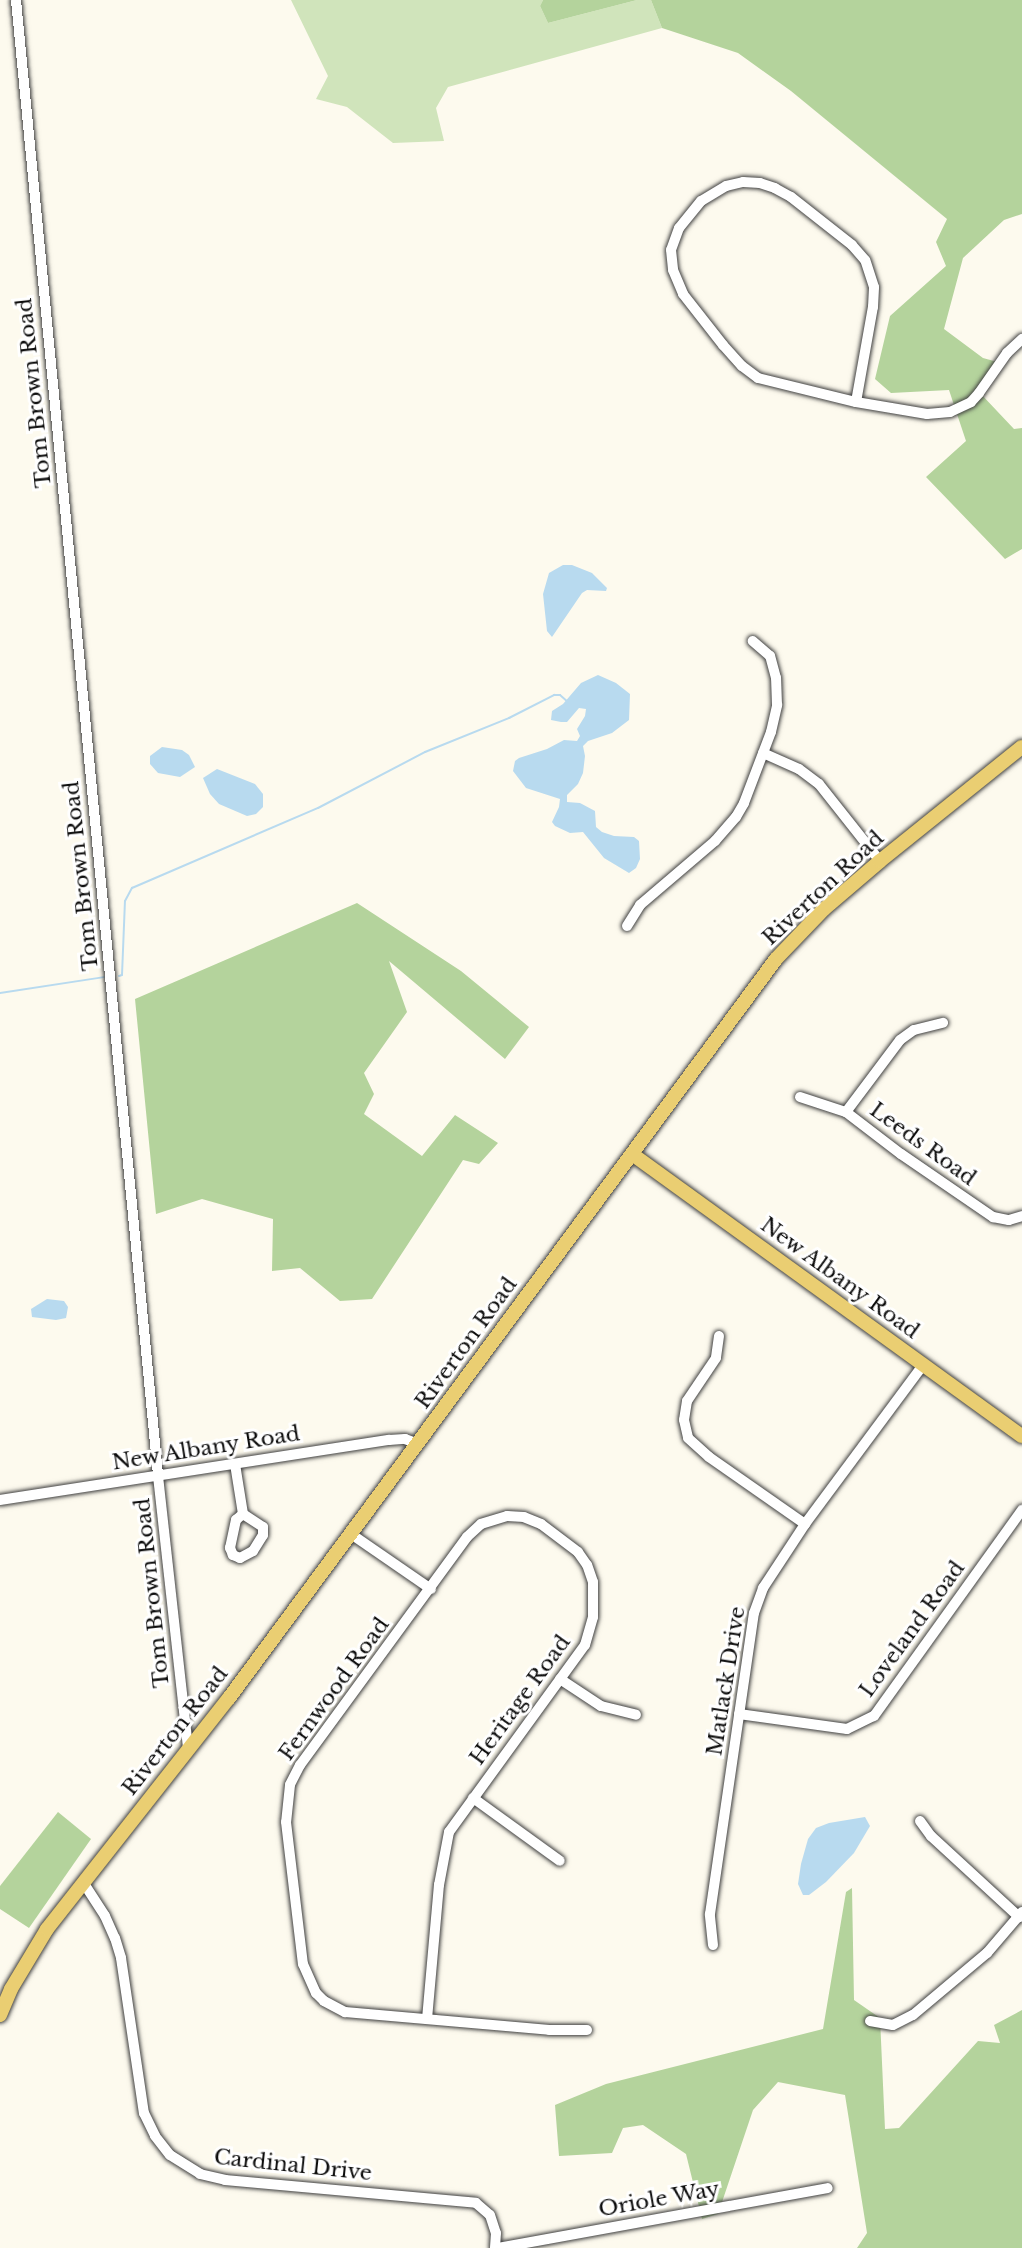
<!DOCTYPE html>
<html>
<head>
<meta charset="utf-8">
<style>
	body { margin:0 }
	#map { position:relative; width:1022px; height:2248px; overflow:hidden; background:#fdfaee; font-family:"Libre Baskerville",serif }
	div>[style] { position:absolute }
	.green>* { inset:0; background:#d0e4bb }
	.forest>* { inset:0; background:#b4d39c }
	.water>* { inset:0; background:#b8daef }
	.stream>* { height:2px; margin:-1px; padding:0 1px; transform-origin:1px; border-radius:1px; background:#b8daef }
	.roads { filter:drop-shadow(0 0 2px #404040) drop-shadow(0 0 2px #404040) }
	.minor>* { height:10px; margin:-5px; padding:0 5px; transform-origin:5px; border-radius:5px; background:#fff }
	.major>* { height:14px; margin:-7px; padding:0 7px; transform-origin:7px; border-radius:7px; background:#eace72 }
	span { translate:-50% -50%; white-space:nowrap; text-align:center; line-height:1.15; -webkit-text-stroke:6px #fff; paint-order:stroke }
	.street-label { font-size:21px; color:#0d0d0d }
</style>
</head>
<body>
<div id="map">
	<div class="green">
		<div style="clip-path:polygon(291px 0,543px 0,540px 6px,548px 23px,637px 0,651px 0,662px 28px,448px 87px,436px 108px,444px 141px,393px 143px,347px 107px,316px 99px,328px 76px)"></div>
	</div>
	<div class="forest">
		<div style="clip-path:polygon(543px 0,637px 0,548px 23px,540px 6px)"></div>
		<div style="clip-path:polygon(651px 0,1022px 0,1022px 214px,1004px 220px,963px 258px,944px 329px,983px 358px,1001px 363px,980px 393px,1014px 429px,1022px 428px,1022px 549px,1005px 559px,926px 477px,966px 441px,949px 390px,891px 393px,875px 379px,890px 316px,946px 266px,936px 242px,947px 219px,791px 91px,738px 53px,662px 28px)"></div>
		<div style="clip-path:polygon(357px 903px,461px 971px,529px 1027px,505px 1059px,389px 961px,407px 1012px,364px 1073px,374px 1094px,364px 1114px,422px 1156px,455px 1115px,498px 1143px,479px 1164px,463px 1160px,372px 1299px,340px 1301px,300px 1268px,272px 1271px,273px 1219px,202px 1199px,156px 1214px,135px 999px)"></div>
		<div style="clip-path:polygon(58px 1812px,91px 1839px,29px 1928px,0 1909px,0 1886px)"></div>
		<div style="clip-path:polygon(852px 1888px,854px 2000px,880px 2018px,885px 2129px,899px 2128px,978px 2041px,1000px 2043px,994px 2025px,1022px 2010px,1022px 2248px,857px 2248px,867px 2233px,845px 2095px,778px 2082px,753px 2110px,718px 2214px,702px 2219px,686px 2154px,643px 2125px,623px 2128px,612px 2153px,559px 2156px,555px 2105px,606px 2084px,823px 2029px,846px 1892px)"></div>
	</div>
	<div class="water">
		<div style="clip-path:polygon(563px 565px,572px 565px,592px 573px,607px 588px,606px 591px,587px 590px,582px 593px,552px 637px,547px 631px,543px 594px,549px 573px)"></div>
		<div style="clip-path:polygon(598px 675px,616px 683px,630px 694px,629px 720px,612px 733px,588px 741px,583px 746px,585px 756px,583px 773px,578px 784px,567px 795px,567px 802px,580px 803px,595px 811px,596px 827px,602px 832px,614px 836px,634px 837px,639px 841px,640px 859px,636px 868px,629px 873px,604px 858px,583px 832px,570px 833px,555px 826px,552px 822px,559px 807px,560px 799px,526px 788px,513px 771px,515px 761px,519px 758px,547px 749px,564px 740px,577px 741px,580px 736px,577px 729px,585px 716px,586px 709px,579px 708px,567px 722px,561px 722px,551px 720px,552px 711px,563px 704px,581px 683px)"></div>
		<div style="clip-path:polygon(162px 747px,182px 750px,189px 755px,195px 767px,180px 777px,158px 773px,150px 764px,150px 756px)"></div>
		<div style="clip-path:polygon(217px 769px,255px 784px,263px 794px,263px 807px,256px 814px,247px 816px,219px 804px,210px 794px,203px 778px)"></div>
		<div style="clip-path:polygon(47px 1299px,64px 1301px,68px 1307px,66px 1318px,56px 1320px,32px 1317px,31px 1309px)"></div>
		<div style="clip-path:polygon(865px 1817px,870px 1826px,854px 1853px,826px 1882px,809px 1895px,803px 1895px,798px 1884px,801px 1864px,808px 1839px,816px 1828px,829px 1823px)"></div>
	</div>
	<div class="stream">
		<div style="left:119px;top:976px;width:3px;rotate:-18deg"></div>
		<div style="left:122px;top:975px;width:74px;rotate:-87.7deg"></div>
		<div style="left:125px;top:901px;width:15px;rotate:-62deg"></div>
		<div style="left:132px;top:888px;width:202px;rotate:-23.3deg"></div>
		<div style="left:318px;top:808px;width:121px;rotate:-27.6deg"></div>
		<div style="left:425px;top:752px;width:91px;rotate:-22deg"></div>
		<div style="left:509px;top:718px;width:51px;rotate:-27.1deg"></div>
		<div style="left:554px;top:695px;width:6px"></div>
		<div style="left:560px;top:695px;width:9px;rotate:41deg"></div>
		<div style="left:0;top:993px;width:105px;rotate:-8.7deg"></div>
	</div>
	<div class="roads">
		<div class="minor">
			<div style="left:16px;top:0;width:1483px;rotate:84.5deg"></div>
			<div style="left:158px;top:1476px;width:275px;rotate:83.7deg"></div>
			<div style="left:856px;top:402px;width:97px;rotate:-79.9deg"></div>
			<div style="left:873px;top:307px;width:20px;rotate:-87deg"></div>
			<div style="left:874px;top:287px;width:28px;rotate:-108deg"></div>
			<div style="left:865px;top:260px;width:20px;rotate:-131deg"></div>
			<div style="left:852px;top:245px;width:78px;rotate:-141.8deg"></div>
			<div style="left:791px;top:197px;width:18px;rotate:-151deg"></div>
			<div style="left:775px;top:188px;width:16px;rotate:-162deg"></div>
			<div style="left:760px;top:183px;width:17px;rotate:-177deg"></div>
			<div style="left:743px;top:182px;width:17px;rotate:167deg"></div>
			<div style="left:726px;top:186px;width:29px;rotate:149deg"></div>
			<div style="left:701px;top:201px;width:35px;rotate:129deg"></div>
			<div style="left:679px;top:228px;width:23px;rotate:110deg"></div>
			<div style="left:671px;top:250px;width:20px;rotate:84deg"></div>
			<div style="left:673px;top:270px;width:26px;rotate:67deg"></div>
			<div style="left:683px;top:294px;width:65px;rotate:51.9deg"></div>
			<div style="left:723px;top:345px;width:28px;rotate:48deg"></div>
			<div style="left:742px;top:366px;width:20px;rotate:37deg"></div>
			<div style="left:758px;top:378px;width:101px;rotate:13.8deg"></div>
			<div style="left:856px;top:402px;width:72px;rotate:9.6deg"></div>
			<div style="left:927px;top:414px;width:23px;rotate:-5deg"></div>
			<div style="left:950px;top:412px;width:23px;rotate:-25deg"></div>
			<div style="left:971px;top:402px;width:12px;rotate:-48deg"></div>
			<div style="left:979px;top:393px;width:49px;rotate:-55deg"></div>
			<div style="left:1007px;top:353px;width:21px;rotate:-43deg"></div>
			<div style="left:763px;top:753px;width:39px;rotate:24deg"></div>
			<div style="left:799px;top:769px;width:25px;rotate:37deg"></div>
			<div style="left:819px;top:784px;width:98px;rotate:51.6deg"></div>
			<div style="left:627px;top:926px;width:25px;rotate:-58deg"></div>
			<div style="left:640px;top:905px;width:99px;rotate:-40.5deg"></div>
			<div style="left:715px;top:841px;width:32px;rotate:-49deg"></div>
			<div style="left:736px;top:817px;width:16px;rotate:-60deg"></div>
			<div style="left:744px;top:803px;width:76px;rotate:-69.2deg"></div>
			<div style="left:771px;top:732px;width:28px;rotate:-77deg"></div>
			<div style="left:777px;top:705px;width:27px;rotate:-92deg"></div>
			<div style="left:776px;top:678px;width:23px;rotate:-105deg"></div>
			<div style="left:770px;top:656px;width:23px;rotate:-139deg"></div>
			<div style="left:800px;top:1097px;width:48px;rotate:18.1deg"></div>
			<div style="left:846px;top:1112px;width:69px;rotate:37.4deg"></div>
			<div style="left:901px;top:1154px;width:112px;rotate:34.4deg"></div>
			<div style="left:993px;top:1217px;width:16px;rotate:11deg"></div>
			<div style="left:1009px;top:1220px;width:14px;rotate:-17deg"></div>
			<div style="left:846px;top:1112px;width:90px;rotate:-53.1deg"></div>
			<div style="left:900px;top:1040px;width:17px;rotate:-36deg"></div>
			<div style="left:914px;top:1030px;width:30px;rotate:-14deg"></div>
			<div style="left:719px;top:1336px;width:22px;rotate:98deg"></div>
			<div style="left:716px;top:1358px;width:52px;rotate:124deg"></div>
			<div style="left:687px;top:1401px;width:19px;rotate:99deg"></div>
			<div style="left:684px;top:1420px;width:18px;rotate:77deg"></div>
			<div style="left:688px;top:1438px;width:28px;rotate:42deg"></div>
			<div style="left:709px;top:1457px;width:117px;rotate:34.9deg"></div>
			<div style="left:235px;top:1464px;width:51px;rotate:80.9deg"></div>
			<div style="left:243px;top:1514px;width:24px;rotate:33deg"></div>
			<div style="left:263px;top:1527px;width:8px;rotate:90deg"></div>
			<div style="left:263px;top:1535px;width:19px;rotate:122deg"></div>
			<div style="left:253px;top:1551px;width:15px;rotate:152deg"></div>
			<div style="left:240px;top:1558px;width:8px;rotate:-157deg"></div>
			<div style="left:233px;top:1555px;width:8px;rotate:-113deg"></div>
			<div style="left:230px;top:1548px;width:29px;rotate:-78deg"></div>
			<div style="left:236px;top:1520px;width:9px;rotate:-41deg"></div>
			<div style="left:0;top:1500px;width:394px;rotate:-8.8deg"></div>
			<div style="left:389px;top:1440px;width:16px;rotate:-4deg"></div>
			<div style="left:405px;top:1439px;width:14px;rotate:21deg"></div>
			<div style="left:351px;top:1534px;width:97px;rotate:34.5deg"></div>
			<div style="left:560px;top:1679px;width:49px;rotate:33.4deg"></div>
			<div style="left:601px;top:1706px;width:36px;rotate:14deg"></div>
			<div style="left:739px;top:1714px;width:109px;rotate:7.9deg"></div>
			<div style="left:847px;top:1729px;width:30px;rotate:-26deg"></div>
			<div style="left:874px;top:1716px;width:254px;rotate:-54.3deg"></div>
			<div style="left:473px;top:1798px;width:107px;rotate:35.9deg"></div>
			<div style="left:920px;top:1821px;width:19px;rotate:54deg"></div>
			<div style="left:931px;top:1836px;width:120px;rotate:42.6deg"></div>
			<div style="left:83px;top:1882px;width:40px;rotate:57.1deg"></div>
			<div style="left:105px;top:1916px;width:24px;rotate:66deg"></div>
			<div style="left:115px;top:1938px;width:21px;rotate:73deg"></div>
			<div style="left:121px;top:1958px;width:157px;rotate:81.6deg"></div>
			<div style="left:144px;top:2113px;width:25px;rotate:64deg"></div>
			<div style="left:155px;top:2136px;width:24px;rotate:52deg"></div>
			<div style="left:170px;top:2155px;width:36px;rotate:32deg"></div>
			<div style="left:200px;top:2174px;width:26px;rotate:13deg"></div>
			<div style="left:225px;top:2180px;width:252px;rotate:5.2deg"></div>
			<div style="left:476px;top:2203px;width:18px;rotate:41deg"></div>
			<div style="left:490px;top:2215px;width:19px;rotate:72deg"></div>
			<div style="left:496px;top:2233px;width:15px;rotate:94deg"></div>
			<div style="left:713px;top:1945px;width:31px;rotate:-96deg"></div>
			<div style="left:710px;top:1914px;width:304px;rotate:-81.7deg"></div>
			<div style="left:754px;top:1613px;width:27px;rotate:-70deg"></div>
			<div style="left:763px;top:1588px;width:77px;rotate:-56.7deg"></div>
			<div style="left:805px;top:1524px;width:198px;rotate:-53.4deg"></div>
			<div style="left:427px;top:2019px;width:135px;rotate:-84.9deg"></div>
			<div style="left:439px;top:1885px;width:54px;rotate:-79.3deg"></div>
			<div style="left:449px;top:1832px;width:231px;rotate:-54deg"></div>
			<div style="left:585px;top:1645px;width:29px;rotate:-74deg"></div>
			<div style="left:593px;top:1617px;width:35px;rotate:-90deg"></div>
			<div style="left:593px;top:1582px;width:18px;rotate:-109deg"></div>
			<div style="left:587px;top:1565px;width:16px;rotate:-125deg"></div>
			<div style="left:578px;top:1552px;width:46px;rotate:-142.9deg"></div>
			<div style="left:541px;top:1524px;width:18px;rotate:-158deg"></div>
			<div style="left:524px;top:1517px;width:17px;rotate:-177deg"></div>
			<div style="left:507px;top:1516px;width:27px;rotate:163deg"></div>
			<div style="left:481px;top:1524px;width:19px;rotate:137deg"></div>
			<div style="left:467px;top:1537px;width:283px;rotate:126.2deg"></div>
			<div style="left:300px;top:1765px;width:22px;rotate:117deg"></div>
			<div style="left:290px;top:1785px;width:37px;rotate:96deg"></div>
			<div style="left:286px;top:1822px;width:143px;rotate:83.2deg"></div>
			<div style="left:303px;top:1964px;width:32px;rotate:66deg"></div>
			<div style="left:316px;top:1993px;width:11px;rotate:45deg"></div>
			<div style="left:324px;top:2001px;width:24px;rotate:28deg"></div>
			<div style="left:345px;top:2012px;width:205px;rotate:5deg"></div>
			<div style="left:549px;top:2030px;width:38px"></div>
			<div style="left:870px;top:2021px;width:23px;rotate:10deg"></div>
			<div style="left:893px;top:2025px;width:22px;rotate:-27deg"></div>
			<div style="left:913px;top:2015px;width:97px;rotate:-40deg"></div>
			<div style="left:987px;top:1953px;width:54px;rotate:-49.5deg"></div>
			<div style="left:498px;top:2248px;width:335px;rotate:-10.3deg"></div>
		</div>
		<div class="major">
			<div style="left:632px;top:1154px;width:481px;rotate:35.9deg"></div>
			<div style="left:0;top:2015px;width:28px;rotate:-67deg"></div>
			<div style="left:11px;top:1989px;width:70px;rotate:-59deg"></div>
			<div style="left:47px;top:1929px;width:294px;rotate:-51.8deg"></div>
			<div style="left:229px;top:1698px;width:919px;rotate:-53.49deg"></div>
			<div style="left:776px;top:959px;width:69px;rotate:-46.2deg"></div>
			<div style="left:824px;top:909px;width:74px;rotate:-40.6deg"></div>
			<div style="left:880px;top:861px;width:182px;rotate:-38.8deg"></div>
		</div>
	</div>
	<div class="street-label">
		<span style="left:34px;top:393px;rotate:-96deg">Tom Brown Road</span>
		<span style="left:81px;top:876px;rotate:-96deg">Tom Brown Road</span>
		<span style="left:823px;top:888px;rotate:-43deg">Riverton Road</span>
		<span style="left:923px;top:1144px;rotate:36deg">Leeds Road</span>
		<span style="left:840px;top:1278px;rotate:36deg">New Albany Road</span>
		<span style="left:466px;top:1343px;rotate:-54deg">Riverton Road</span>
		<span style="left:206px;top:1448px;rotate:-9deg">New Albany Road</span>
		<span style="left:152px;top:1593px;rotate:-96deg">Tom Brown Road</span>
		<span style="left:912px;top:1629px;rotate:-54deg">Loveland Road</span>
		<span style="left:726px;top:1681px;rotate:-81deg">Matlack Drive</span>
		<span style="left:334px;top:1689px;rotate:-54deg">Fernwood Road</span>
		<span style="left:520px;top:1700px;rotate:-54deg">Heritage Road</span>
		<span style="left:175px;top:1731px;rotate:-52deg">Riverton Road</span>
		<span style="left:293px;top:2165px;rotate:6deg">Cardinal Drive</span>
		<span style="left:659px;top:2199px;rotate:-10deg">Oriole Way</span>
	</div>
</div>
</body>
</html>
